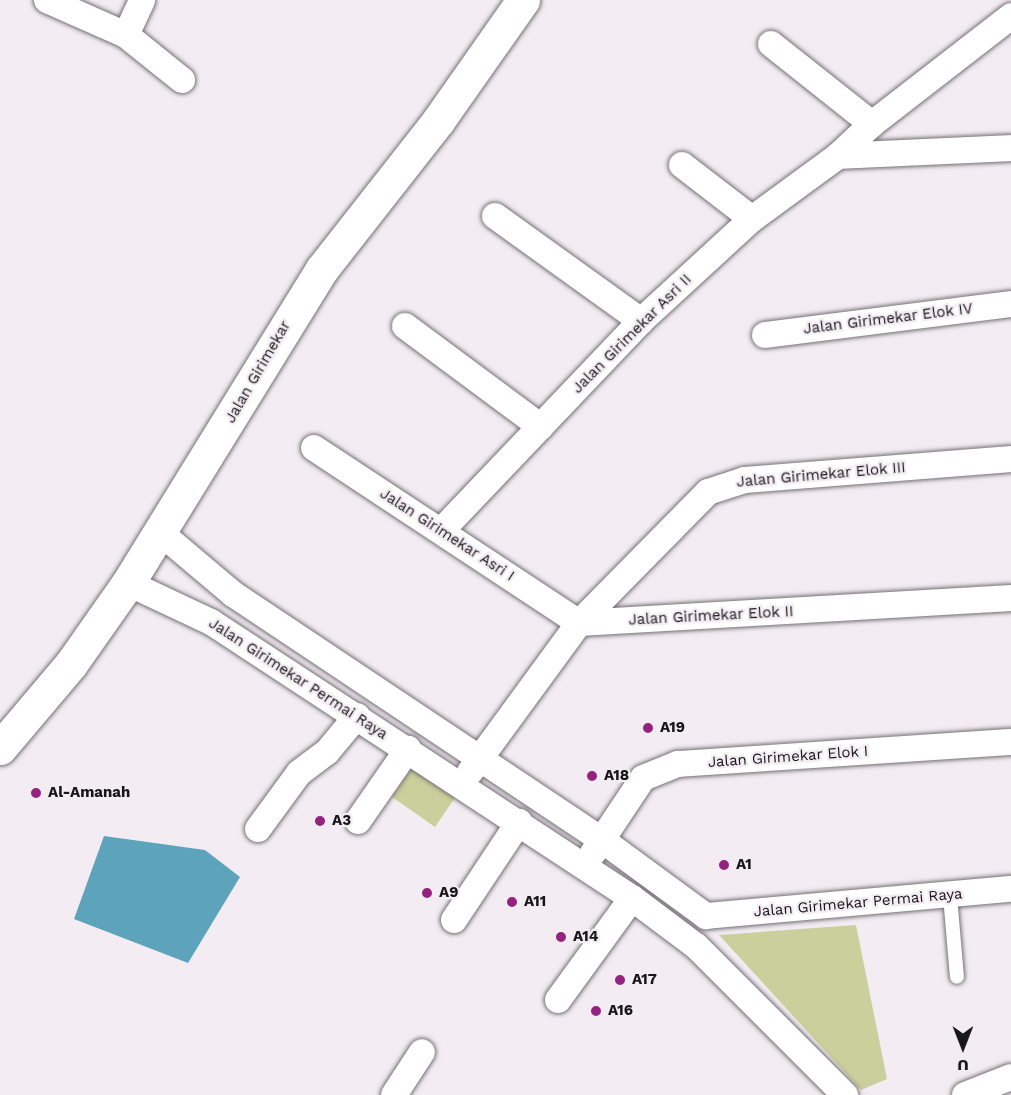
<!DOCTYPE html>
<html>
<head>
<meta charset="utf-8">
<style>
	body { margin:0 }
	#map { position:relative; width:1011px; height:1095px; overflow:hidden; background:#f3edf3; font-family:"Work Sans",sans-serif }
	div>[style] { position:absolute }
	.green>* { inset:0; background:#cbcf9b }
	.water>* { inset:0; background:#5da3bb }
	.roads { filter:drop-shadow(0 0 2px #757075) drop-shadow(0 0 2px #757075) }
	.service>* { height:14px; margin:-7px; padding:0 7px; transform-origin:7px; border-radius:7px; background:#fff }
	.minor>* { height:26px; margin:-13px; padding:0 13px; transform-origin:13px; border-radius:13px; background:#fff }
	.tertiary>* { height:33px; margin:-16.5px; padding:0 16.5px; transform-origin:16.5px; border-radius:16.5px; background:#fff }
	.dots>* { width:16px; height:16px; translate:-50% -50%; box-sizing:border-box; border:3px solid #f3edf3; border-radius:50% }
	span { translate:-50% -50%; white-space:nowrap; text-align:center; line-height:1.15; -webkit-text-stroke:4.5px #f3edf3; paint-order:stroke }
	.street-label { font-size:15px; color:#181618 }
	.poi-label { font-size:15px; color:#181618; font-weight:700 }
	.left { translate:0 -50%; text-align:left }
	.north { position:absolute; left:933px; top:1017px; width:60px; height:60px; -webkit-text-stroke:4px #f3edf3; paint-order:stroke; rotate:180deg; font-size:16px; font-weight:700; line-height:24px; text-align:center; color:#181618 }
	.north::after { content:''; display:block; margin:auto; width:21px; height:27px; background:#181618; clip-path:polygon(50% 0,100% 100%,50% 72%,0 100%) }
</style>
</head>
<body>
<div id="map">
	<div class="green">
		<div style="clip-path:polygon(412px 767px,456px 796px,435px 827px,392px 797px)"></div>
		<div style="clip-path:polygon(856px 925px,887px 1079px,861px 1090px,719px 935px)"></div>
	</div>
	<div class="water">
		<div style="clip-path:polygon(104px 836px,205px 850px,240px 877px,188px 963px,74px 919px)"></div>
	</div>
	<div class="roads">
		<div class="service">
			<div style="left:950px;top:896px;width:81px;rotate:85.1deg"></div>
		</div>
		<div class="minor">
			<div style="left:47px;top:0;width:86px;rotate:23.9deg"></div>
			<div style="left:126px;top:35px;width:72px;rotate:38.8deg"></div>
			<div style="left:126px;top:35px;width:38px;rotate:-65deg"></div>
			<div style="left:771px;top:44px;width:129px;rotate:38.4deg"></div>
			<div style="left:838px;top:156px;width:173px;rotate:-2.6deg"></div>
			<div style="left:682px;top:165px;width:88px;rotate:37.6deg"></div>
			<div style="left:495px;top:216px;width:180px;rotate:35.7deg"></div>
			<div style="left:405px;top:326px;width:169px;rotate:36.6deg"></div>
			<div style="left:765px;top:335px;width:248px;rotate:-7.2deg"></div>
			<div style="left:314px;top:448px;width:318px;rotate:33.4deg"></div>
			<div style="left:442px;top:530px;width:289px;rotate:-46.4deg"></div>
			<div style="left:641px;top:321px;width:151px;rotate:-42.6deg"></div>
			<div style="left:752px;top:219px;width:107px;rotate:-36.2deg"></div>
			<div style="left:838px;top:156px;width:47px;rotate:-43.3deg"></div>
			<div style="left:872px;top:124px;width:176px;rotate:-37.8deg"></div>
			<div style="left:162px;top:534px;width:93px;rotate:40.2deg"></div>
			<div style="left:233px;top:594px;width:443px;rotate:33.7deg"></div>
			<div style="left:602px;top:840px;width:129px;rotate:36.2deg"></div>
			<div style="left:706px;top:916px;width:306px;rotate:-5.1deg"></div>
			<div style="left:128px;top:583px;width:92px;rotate:25.2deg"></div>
			<div style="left:211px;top:622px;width:503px;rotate:33.25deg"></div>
			<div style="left:632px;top:898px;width:80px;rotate:36.9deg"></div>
			<div style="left:696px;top:946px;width:211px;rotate:45deg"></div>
			<div style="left:579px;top:623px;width:433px;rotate:-3.3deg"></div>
			<div style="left:470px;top:772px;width:185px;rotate:-53.8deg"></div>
			<div style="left:579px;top:623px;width:184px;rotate:-45.4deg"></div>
			<div style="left:708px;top:492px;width:39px;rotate:-18deg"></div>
			<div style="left:745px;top:480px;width:267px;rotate:-4.5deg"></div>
			<div style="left:358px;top:821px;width:88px;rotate:-55.2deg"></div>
			<div style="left:258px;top:829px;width:69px;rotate:-53.8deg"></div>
			<div style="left:299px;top:773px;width:35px;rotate:-37deg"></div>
			<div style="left:327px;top:752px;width:47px;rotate:-50.2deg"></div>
			<div style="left:593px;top:853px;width:90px;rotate:-56.3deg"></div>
			<div style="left:643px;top:778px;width:38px;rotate:-22deg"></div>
			<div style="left:678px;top:764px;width:334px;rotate:-3.8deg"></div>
			<div style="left:454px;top:920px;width:118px;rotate:-56.4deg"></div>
			<div style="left:558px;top:1000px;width:126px;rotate:-54deg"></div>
			<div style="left:394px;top:1095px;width:51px;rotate:-56.9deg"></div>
			<div style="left:965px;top:1095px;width:49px;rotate:-21.4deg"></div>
		</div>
		<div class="tertiary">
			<div style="left:0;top:748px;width:110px;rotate:-49.8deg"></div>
			<div style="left:71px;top:664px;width:99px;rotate:-54.9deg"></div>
			<div style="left:128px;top:583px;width:369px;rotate:-58.3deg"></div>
			<div style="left:322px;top:269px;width:188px;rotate:-51.9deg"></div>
			<div style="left:438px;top:121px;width:148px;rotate:-54.9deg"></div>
		</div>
	</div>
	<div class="dots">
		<div style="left:648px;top:728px;background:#95227f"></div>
		<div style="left:592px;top:776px;background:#95227f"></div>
		<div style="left:36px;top:793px;background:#95227f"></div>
		<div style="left:320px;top:821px;background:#95227f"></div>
		<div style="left:724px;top:865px;background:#95227f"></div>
		<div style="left:427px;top:893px;background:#95227f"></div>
		<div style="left:512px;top:902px;background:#95227f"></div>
		<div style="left:561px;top:937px;background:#95227f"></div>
		<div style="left:620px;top:980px;background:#95227f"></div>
		<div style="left:596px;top:1011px;background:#95227f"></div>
	</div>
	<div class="street-label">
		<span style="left:888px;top:319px;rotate:-7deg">Jalan Girimekar Elok IV</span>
		<span style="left:632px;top:334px;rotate:-45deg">Jalan Girimekar Asri II</span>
		<span style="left:258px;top:372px;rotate:-60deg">Jalan Girimekar</span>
		<span style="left:821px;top:475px;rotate:-5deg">Jalan Girimekar Elok III</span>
		<span style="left:447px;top:535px;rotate:33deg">Jalan Girimekar Asri I</span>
		<span style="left:711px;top:616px;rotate:-3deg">Jalan Girimekar Elok II</span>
		<span style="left:298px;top:679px;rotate:33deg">Jalan Girimekar Permai Raya</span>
		<span style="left:788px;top:757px;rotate:-4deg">Jalan Girimekar Elok I</span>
		<span style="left:858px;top:903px;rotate:-5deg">Jalan Girimekar Permai Raya</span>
	</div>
	<div class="poi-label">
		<span class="left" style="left:660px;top:728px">A19</span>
		<span class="left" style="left:604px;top:776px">A18</span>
		<span class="left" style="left:48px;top:793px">Al-Amanah</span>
		<span class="left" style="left:332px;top:821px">A3</span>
		<span class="left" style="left:736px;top:865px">A1</span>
		<span class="left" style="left:439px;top:893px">A9</span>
		<span class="left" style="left:524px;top:902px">A11</span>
		<span class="left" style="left:573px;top:937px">A14</span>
		<span class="left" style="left:632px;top:980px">A17</span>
		<span class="left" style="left:608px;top:1011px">A16</span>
	</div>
	<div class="north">U</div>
</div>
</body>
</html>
